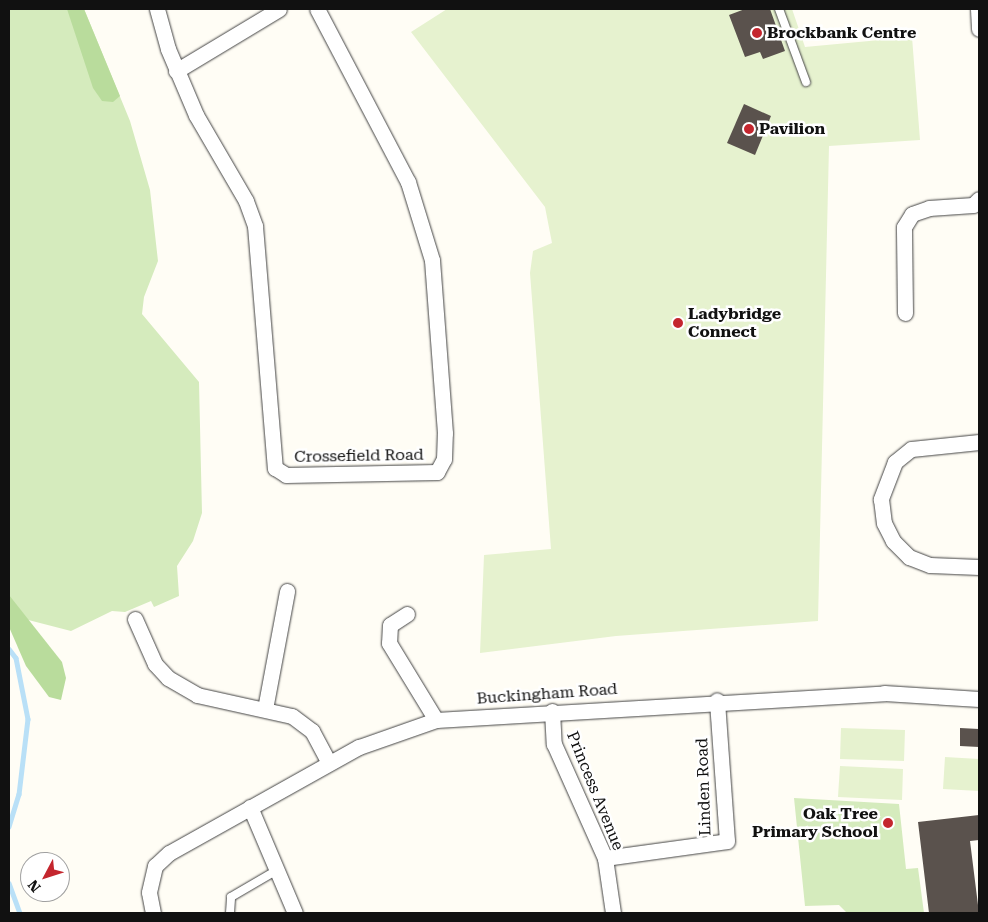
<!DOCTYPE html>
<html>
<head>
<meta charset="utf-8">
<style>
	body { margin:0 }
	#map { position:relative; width:988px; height:922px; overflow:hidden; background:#fffdf5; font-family:"Roboto Serif",serif }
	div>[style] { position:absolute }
	.green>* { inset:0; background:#d5ebbd }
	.forest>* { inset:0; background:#b9dc9c }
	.pitch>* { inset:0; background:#e6f2cf }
	.stream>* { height:4.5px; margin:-2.25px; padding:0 2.25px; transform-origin:2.25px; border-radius:2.25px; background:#b9e0f7 }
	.building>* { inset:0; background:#5a524d }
	.roads { filter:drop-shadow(0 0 1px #444) drop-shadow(0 0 1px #444) }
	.lane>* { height:8px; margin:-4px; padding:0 4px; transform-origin:4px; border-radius:4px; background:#fff }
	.street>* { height:15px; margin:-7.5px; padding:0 7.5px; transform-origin:7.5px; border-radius:7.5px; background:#fff }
	.dots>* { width:14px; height:14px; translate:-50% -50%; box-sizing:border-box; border:2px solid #fff; border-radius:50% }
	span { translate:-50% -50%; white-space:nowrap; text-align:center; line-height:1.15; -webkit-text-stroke:5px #fff; paint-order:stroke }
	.poi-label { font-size:16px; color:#111; font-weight:700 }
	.left { translate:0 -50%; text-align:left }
	.right { translate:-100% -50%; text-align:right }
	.street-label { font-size:16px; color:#111 }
	.frame { position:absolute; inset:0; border:10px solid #111; pointer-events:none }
	.north { position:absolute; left:20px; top:852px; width:50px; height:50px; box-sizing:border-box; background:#fff; border:1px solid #a0a0a0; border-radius:50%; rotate:230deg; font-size:14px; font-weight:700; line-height:20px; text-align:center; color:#111 }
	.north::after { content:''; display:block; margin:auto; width:18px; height:22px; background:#c4262e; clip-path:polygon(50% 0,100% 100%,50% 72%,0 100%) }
</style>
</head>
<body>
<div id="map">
	<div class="green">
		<div style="clip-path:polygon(9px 9px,84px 9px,130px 121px,150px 190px,158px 261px,144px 297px,142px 314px,199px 382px,202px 513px,193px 541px,177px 566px,179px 596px,154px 607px,151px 601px,125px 612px,112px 611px,71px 631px,9px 615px)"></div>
		<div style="clip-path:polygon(794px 798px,899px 804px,906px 869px,918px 868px,924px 913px,847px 913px,839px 905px,805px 906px)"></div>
	</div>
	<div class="forest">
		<div style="clip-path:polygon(67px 9px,84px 9px,120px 96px,113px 102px,102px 101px,93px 88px)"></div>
		<div style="clip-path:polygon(9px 595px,62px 662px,66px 678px,61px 700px,49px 697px,26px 666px,9px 627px)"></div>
	</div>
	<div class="pitch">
		<div style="clip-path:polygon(447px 9px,792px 9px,805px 47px,912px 37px,920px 140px,829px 146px,818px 621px,616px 636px,480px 653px,484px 555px,551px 549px,530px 273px,533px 251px,552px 243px,545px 207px,411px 32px)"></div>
		<div style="clip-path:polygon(841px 728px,905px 730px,904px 761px,840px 759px)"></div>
		<div style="clip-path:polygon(945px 757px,979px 759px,979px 791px,943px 789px)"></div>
		<div style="clip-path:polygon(840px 766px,903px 769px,902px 800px,838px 797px)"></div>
	</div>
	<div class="stream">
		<div style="left:9px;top:649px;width:11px;rotate:52deg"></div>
		<div style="left:16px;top:658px;width:62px;rotate:78.9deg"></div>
		<div style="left:28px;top:719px;width:76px;rotate:96.8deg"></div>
		<div style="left:19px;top:794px;width:34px;rotate:107deg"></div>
		<div style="left:9px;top:883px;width:32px;rotate:70deg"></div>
	</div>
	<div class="building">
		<div style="clip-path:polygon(745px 9px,770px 9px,785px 51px,763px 59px,760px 52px,745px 57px,729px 15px)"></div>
		<div style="clip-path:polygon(744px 104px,771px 116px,755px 155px,727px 143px)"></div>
		<div style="clip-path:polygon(960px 728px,979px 729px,979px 747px,960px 746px)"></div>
		<div style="clip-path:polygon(979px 815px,979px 840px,970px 841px,979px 913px,929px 913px,918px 822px)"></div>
	</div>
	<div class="roads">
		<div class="lane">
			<div style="left:779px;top:9px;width:78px;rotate:69.7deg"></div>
			<div style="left:230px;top:913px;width:16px;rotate:-86deg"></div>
			<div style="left:231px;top:897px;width:56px;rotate:-30.3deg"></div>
		</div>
		<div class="street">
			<div style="left:157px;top:9px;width:41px;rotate:74.6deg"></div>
			<div style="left:168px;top:49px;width:72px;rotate:67deg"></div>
			<div style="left:196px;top:115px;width:99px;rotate:59.8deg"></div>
			<div style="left:246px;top:201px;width:27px;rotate:70deg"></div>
			<div style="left:255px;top:226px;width:243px;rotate:85.3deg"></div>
			<div style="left:275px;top:468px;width:13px;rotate:32deg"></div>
			<div style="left:286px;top:475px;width:151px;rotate:-1.1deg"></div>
			<div style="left:437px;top:472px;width:15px;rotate:-62deg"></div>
			<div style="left:444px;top:459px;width:26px;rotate:-88deg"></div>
			<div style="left:445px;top:433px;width:173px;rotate:-94.3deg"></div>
			<div style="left:432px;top:260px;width:82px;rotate:-107.1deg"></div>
			<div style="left:408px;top:182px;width:195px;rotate:-117.7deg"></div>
			<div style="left:978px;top:9px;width:20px;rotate:87deg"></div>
			<div style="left:176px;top:71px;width:120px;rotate:-31deg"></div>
			<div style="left:905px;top:313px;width:86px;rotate:-90.7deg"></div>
			<div style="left:904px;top:227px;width:15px;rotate:-58deg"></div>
			<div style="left:912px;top:214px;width:18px;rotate:-19deg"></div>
			<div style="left:929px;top:208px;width:44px;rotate:-3.9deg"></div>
			<div style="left:973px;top:205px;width:8px;rotate:-45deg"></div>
			<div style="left:979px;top:442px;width:68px;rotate:174.1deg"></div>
			<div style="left:911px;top:449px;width:21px;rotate:141deg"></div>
			<div style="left:895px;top:462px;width:40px;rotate:111deg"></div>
			<div style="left:881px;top:499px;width:24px;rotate:83deg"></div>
			<div style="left:884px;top:523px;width:20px;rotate:63deg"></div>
			<div style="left:893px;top:541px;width:23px;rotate:45deg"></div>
			<div style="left:909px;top:557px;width:22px;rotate:21deg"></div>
			<div style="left:930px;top:565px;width:49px;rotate:2.3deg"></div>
			<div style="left:407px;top:614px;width:20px;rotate:147deg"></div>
			<div style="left:390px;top:625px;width:18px;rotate:93deg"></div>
			<div style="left:389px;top:643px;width:90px;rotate:58.6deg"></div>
			<div style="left:135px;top:619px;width:49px;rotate:66deg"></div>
			<div style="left:155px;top:664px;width:19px;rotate:47deg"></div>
			<div style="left:168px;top:678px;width:34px;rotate:30deg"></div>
			<div style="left:197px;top:695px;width:97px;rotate:12.5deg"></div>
			<div style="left:292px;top:716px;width:25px;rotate:37deg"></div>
			<div style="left:312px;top:731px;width:36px;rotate:62deg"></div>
			<div style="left:265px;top:709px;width:120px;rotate:-79.4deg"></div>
			<div style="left:552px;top:711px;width:33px;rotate:87deg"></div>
			<div style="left:554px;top:744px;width:125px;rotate:65.9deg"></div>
			<div style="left:605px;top:858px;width:56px;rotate:81.7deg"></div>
			<div style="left:250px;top:807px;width:115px;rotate:67deg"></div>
			<div style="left:605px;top:858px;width:123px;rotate:-7.9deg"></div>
			<div style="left:727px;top:841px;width:141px;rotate:-94.1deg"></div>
			<div style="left:153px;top:913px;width:21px;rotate:-101deg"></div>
			<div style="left:149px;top:892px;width:27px;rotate:-77deg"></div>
			<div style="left:155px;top:866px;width:19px;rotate:-43deg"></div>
			<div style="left:169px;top:853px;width:218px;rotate:-29.2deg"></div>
			<div style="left:359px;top:747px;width:82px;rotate:-19.3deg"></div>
			<div style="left:436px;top:720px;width:449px;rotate:-3.4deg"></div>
			<div style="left:884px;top:693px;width:95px;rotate:3.6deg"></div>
		</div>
	</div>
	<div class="dots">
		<div style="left:757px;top:33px;background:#c4262e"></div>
		<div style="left:749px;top:129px;background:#c4262e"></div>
		<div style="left:678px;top:323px;background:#c4262e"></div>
		<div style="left:888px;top:823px;background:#c4262e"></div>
	</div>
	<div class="poi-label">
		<span class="left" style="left:767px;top:33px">Brockbank Centre</span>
		<span class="left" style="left:759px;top:129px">Pavilion</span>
		<span class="left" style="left:688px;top:323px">Ladybridge<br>Connect</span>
		<span class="right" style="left:878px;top:823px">Oak Tree<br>Primary School</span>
	</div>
	<div class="street-label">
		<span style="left:359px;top:456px;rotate:-1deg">Crossefield Road</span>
		<span style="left:547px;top:694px;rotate:-4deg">Buckingham Road</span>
		<span style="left:704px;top:787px;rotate:-92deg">Linden Road</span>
		<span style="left:595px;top:791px;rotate:68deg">Princess Avenue</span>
	</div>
	<div class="frame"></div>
	<div class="north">N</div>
</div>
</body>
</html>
